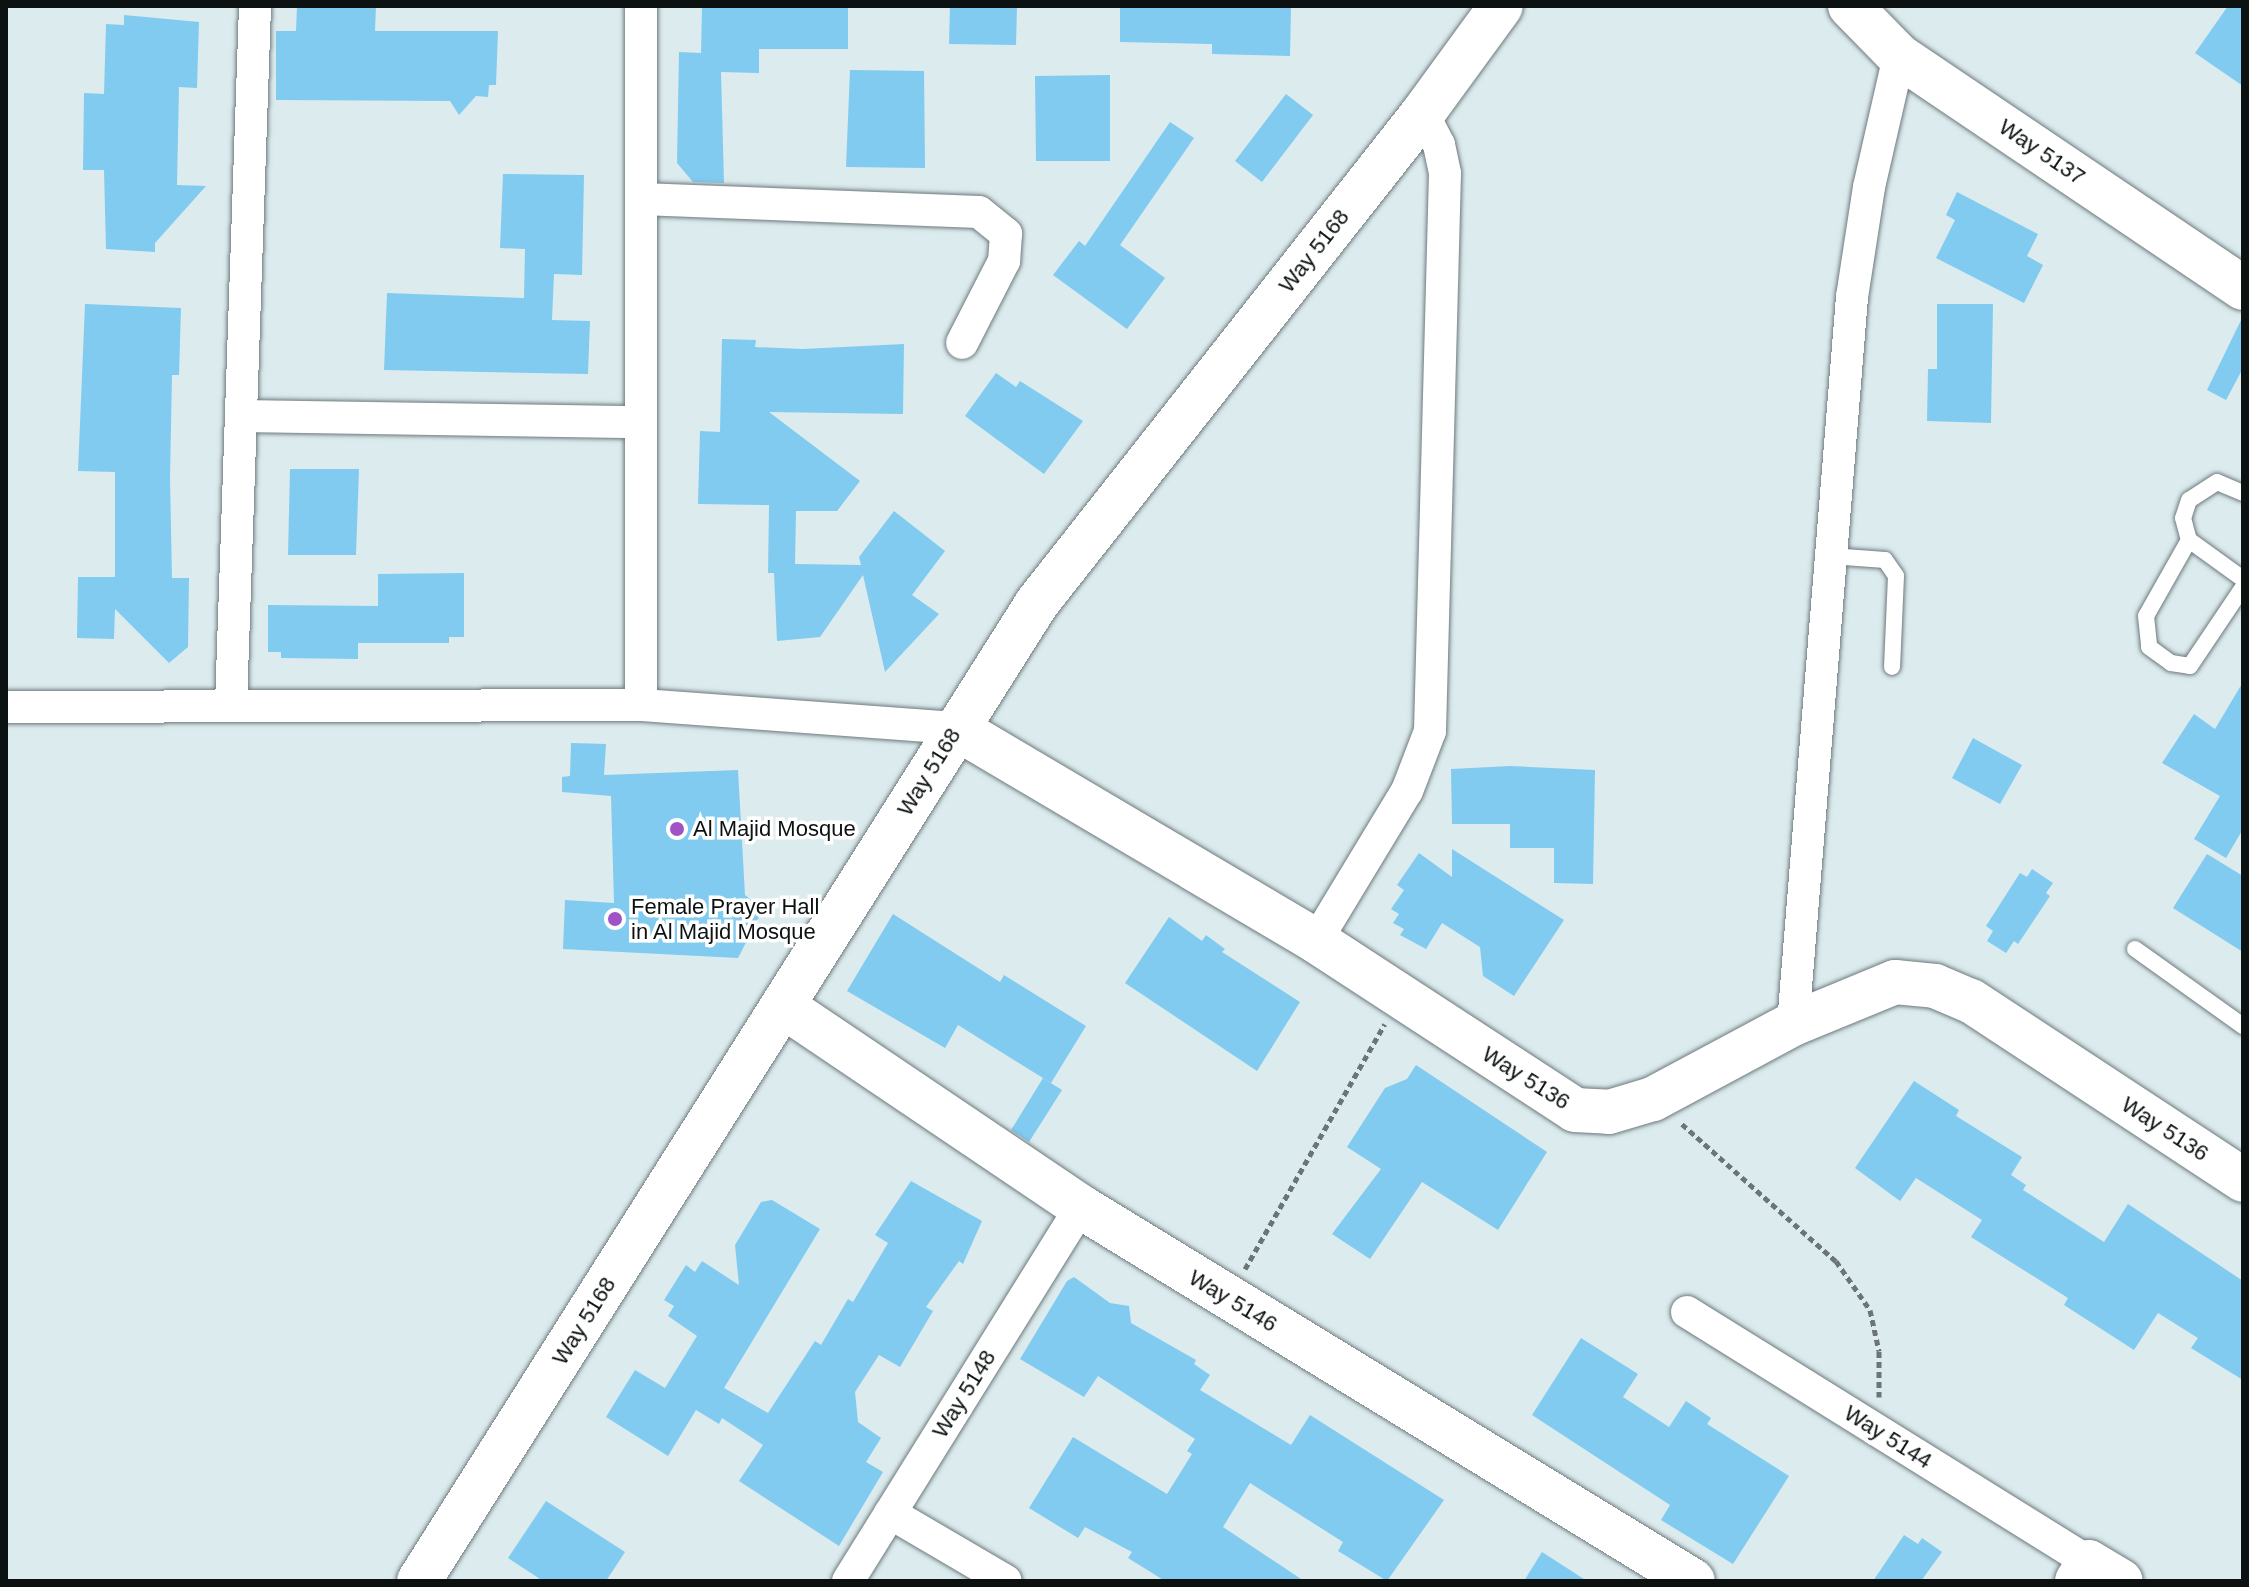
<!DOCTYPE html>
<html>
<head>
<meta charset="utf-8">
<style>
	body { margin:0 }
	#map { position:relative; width:2249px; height:1587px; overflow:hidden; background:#dcebee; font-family:Arial,sans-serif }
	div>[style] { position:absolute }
	.building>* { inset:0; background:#80cbef }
	.path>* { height:5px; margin-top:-2.5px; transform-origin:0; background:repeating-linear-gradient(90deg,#6b7476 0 6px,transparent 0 10px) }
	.roads { filter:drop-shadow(0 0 2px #6d7a7d) drop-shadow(0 0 2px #6d7a7d) }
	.lane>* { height:16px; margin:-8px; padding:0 8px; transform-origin:8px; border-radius:8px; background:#fff }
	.street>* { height:32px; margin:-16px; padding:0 16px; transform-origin:16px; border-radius:16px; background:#fff }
	.secondary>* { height:44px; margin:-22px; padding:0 22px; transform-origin:22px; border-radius:22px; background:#fff }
	.dots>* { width:22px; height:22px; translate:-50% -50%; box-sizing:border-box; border:4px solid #fff; border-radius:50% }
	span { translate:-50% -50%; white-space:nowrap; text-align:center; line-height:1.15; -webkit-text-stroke:7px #fff; paint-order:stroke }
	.street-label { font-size:22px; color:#0c1112 }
	.poi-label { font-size:22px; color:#0c1112 }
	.left { translate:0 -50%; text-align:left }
	.frame { position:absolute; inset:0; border:8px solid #0c1112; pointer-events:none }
</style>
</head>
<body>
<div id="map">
	<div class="building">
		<div style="clip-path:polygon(297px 6px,376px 6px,375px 31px,498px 31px,496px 85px,489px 85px,488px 97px,476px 96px,459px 115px,450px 101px,276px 100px,276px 31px,296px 31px)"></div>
		<div style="clip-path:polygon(702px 6px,848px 6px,848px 49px,759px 49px,759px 73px,721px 72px,724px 183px,693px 182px,677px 163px,679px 52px,701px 53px)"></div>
		<div style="clip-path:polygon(950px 6px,1017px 6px,1016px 45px,949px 44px)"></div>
		<div style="clip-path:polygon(1120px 6px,1291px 6px,1290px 56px,1212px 54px,1212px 44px,1120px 42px)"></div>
		<div style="clip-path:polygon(2228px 6px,2243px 6px,2243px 86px,2195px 53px)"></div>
		<div style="clip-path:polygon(124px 15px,199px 22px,197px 88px,179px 87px,177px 185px,206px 186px,155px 243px,155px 252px,106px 249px,104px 170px,83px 170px,84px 93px,104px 94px,106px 24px,124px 25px)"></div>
		<div style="clip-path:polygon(850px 70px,924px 71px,925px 168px,846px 167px)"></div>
		<div style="clip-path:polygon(1110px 75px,1110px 161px,1036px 161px,1035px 76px)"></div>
		<div style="clip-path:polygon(1286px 94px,1313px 115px,1262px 182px,1235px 161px)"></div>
		<div style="clip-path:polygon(1170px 122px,1194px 138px,1120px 245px,1165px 278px,1127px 329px,1053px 275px,1079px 241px,1085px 246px)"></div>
		<div style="clip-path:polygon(503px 174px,584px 175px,582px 275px,554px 274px,552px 320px,590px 321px,588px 374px,384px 370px,387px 293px,524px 298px,525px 249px,500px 248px)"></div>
		<div style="clip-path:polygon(1957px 192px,2038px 234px,2027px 256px,2043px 265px,2024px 303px,1936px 258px,1955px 220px,1946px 215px)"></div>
		<div style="clip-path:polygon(85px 304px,181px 308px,179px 375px,172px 375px,170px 478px,172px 578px,189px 578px,188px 647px,169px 663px,115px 609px,114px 639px,77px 638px,78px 577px,115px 577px,115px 472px,78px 471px)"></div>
		<div style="clip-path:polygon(1937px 304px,1993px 304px,1991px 423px,1927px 421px,1928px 369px,1937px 369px)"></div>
		<div style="clip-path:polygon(2243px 316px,2243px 368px,2226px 400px,2207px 390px)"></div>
		<div style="clip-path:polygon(722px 339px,756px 340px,755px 347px,803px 349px,904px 344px,903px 414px,769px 412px,860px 481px,837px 511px,796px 511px,795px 564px,861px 565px,859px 557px,894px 511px,945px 551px,912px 595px,939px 614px,885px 672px,863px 575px,820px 637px,777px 641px,774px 573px,768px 573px,769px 505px,698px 504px,700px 431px,720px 432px)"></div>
		<div style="clip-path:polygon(996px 373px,1016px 387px,1020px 381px,1083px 421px,1044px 474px,965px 416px)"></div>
		<div style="clip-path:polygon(290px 469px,359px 469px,356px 555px,288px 555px)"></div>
		<div style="clip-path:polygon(464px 573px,464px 637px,449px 637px,449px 643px,358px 643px,358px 659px,281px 658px,281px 652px,268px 652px,268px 605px,378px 606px,378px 574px)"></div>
		<div style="clip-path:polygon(2243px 682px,2243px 829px,2226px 858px,2194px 839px,2220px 796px,2162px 763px,2194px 714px,2215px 729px)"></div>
		<div style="clip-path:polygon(1973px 738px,2022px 765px,2000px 804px,1952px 778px)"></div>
		<div style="clip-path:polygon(571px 743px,606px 744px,604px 775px,738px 770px,745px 895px,763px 909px,738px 958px,563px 949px,565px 900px,614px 903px,611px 796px,562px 792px,562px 777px,570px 776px)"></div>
		<div style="clip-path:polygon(1510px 766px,1595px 770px,1593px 884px,1554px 883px,1554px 848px,1510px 848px,1510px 824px,1452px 824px,1451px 769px)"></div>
		<div style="clip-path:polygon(1452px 849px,1564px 920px,1514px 996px,1483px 976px,1480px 947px,1442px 923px,1426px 949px,1400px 935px,1404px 929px,1393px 923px,1399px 914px,1391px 909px,1404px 890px,1397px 885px,1419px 853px,1452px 877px)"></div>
		<div style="clip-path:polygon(2207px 854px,2243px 876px,2243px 952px,2173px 908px)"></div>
		<div style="clip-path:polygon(2032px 869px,2053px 883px,2046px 893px,2050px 896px,2018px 944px,2014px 941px,2006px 953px,1987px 941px,1993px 931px,1986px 926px,2020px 873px,2027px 877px)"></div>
		<div style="clip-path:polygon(893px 914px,1000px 982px,1004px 975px,1086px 1026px,1051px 1083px,958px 1025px,945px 1048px,847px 991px)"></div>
		<div style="clip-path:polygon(1169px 917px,1202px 941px,1206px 935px,1225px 949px,1222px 952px,1300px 1002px,1257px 1071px,1125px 983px)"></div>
		<div style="clip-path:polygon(1416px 1065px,1547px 1152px,1498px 1230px,1422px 1182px,1370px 1259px,1332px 1234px,1381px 1169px,1347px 1147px,1385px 1088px,1407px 1079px)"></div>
		<div style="clip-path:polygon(1043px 1078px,1062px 1090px,1029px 1142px,1011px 1130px)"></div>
		<div style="clip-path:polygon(1914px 1081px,1959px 1110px,1956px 1116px,2022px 1157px,2011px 1175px,2026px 1185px,2023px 1190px,2104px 1242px,2128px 1204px,2243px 1281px,2243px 1380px,2191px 1348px,2198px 1338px,2158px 1313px,2134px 1350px,2064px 1305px,2068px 1298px,1971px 1237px,1982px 1220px,1916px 1178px,1900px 1201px,1855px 1168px)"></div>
		<div style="clip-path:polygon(911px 1181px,982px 1221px,963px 1264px,959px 1261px,926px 1307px,933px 1311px,900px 1367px,879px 1355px,855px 1392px,858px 1422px,881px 1438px,866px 1462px,883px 1472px,839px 1546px,739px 1481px,763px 1445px,722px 1418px,719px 1424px,696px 1410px,668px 1456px,606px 1417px,635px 1370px,665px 1388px,697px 1336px,668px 1316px,674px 1306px,664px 1300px,686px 1265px,695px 1272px,702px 1261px,739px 1285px,735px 1245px,761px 1202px,772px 1200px,820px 1229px,724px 1388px,768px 1413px,815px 1341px,821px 1345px,848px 1299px,853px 1302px,888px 1243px,875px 1235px)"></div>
		<div style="clip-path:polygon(1074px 1277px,1110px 1303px,1129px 1306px,1131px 1323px,1196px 1360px,1194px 1364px,1210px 1375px,1200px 1390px,1291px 1445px,1310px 1415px,1444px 1500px,1387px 1581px,1338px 1551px,1343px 1542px,1250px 1483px,1223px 1527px,1304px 1581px,1165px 1581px,1128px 1558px,1132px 1552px,1085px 1527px,1078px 1538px,1029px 1508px,1073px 1437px,1167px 1494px,1192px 1454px,1187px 1451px,1195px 1439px,1098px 1376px,1084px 1397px,1020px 1359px,1067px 1281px)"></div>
		<div style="clip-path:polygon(1581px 1338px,1638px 1374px,1623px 1397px,1669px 1427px,1686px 1401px,1711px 1418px,1707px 1424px,1789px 1476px,1733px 1564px,1661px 1520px,1670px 1505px,1532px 1415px)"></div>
		<div style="clip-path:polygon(546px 1501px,625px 1552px,606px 1581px,543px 1581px,508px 1558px)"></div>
		<div style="clip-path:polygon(1904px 1535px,1918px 1544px,1922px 1538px,1942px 1552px,1921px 1581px,1873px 1581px)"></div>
		<div style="clip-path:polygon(1542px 1552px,1587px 1581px,1524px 1581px)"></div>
	</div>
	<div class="path">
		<div style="left:1682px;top:1124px;width:206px;rotate:41.7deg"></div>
		<div style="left:1836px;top:1261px;width:60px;rotate:55.2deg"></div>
		<div style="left:1870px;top:1310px;width:42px;rotate:77.6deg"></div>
		<div style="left:1879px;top:1351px;width:46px;rotate:90deg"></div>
		<div style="left:1245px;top:1269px;width:282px;rotate:-60.3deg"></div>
	</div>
	<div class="roads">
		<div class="lane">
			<div style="left:2243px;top:493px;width:28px;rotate:-157deg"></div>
			<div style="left:2217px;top:482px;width:33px;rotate:147deg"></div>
			<div style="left:2189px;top:500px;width:19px;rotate:108deg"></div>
			<div style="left:2183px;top:518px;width:23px;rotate:75deg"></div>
			<div style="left:2189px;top:540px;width:67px;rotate:35.8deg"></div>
			<div style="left:2189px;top:540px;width:87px;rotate:119.5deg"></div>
			<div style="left:2146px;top:616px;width:31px;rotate:84deg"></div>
			<div style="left:2149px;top:647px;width:27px;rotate:36deg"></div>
			<div style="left:2171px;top:663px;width:19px;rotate:9deg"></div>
			<div style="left:2190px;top:666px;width:95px;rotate:-56.1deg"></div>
			<div style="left:1831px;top:556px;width:54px;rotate:4.2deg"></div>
			<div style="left:1885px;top:560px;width:19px;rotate:55deg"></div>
			<div style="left:1896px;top:576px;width:91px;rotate:92.5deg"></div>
			<div style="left:2135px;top:949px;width:133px;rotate:35.5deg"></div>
		</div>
		<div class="street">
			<div style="left:641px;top:6px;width:699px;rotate:90deg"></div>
			<div style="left:641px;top:199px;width:338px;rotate:2.2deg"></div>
			<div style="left:979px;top:212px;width:35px;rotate:39deg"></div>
			<div style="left:1006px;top:234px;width:27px;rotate:94deg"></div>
			<div style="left:1004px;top:261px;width:92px;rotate:117.1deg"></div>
			<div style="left:241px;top:416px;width:400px;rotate:0.9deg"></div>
			<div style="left:231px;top:704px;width:698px;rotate:-88.03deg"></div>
			<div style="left:6px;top:707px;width:635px;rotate:-0.18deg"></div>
			<div style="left:641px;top:705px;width:316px;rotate:4.2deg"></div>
			<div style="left:1316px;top:941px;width:175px;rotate:-58.8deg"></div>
			<div style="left:1407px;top:791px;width:64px;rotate:-69deg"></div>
			<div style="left:1430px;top:731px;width:558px;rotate:-88.46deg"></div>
			<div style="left:1445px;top:173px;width:29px;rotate:-102deg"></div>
			<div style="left:1439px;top:145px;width:36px;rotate:-117deg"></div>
			<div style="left:1793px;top:1024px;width:729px;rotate:-85.36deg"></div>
			<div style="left:1852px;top:297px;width:111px;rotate:-81.2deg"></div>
			<div style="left:1869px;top:187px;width:134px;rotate:-77.1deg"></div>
			<div style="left:1687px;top:1312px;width:473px;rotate:31.9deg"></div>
			<div style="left:890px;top:1513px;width:134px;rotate:30.4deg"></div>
			<div style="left:848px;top:1581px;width:441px;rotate:-58.1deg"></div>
		</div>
		<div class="secondary">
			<div style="left:1850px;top:6px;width:70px;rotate:45.6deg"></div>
			<div style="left:1899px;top:56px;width:415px;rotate:34deg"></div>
			<div style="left:956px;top:728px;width:418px;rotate:30.6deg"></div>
			<div style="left:1316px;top:941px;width:309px;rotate:33.1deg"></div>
			<div style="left:1575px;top:1110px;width:34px;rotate:3deg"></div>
			<div style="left:1609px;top:1112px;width:46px;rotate:-16.5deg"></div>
			<div style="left:1653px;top:1099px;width:159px;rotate:-28.2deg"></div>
			<div style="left:1793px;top:1024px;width:110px;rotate:-22.4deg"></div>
			<div style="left:1895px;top:982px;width:40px;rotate:5.7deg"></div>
			<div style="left:1935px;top:986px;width:39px;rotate:23deg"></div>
			<div style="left:1971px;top:1001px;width:326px;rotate:33.3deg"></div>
			<div style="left:783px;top:1006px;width:359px;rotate:34deg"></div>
			<div style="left:1081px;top:1207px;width:717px;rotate:31.43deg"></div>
			<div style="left:419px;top:1581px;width:1157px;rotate:-57.71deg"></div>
			<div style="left:1037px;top:603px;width:624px;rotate:-51.77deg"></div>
			<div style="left:1423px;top:113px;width:132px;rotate:-53.9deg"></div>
			<div style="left:2077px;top:1581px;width:22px;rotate:-58deg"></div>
			<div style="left:2089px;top:1562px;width:37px;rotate:31deg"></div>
		</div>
	</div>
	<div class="dots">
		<div style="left:677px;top:829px;background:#a053c4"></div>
		<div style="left:615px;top:919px;background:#a053c4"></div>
	</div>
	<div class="street-label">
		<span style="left:2042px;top:152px;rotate:34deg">Way 5137</span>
		<span style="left:1314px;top:251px;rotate:-52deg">Way 5168</span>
		<span style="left:929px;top:772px;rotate:-58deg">Way 5168</span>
		<span style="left:1526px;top:1078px;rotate:32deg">Way 5136</span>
		<span style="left:2165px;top:1129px;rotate:33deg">Way 5136</span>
		<span style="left:1233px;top:1301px;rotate:31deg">Way 5146</span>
		<span style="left:584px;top:1321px;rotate:-58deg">Way 5168</span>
		<span style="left:964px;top:1394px;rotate:-58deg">Way 5148</span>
		<span style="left:1888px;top:1437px;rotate:32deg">Way 5144</span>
	</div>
	<div class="poi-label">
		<span class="left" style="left:693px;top:829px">Al Majid Mosque</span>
		<span class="left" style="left:631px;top:919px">Female Prayer Hall<br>in Al Majid Mosque</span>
	</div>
	<div class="frame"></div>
</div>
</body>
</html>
